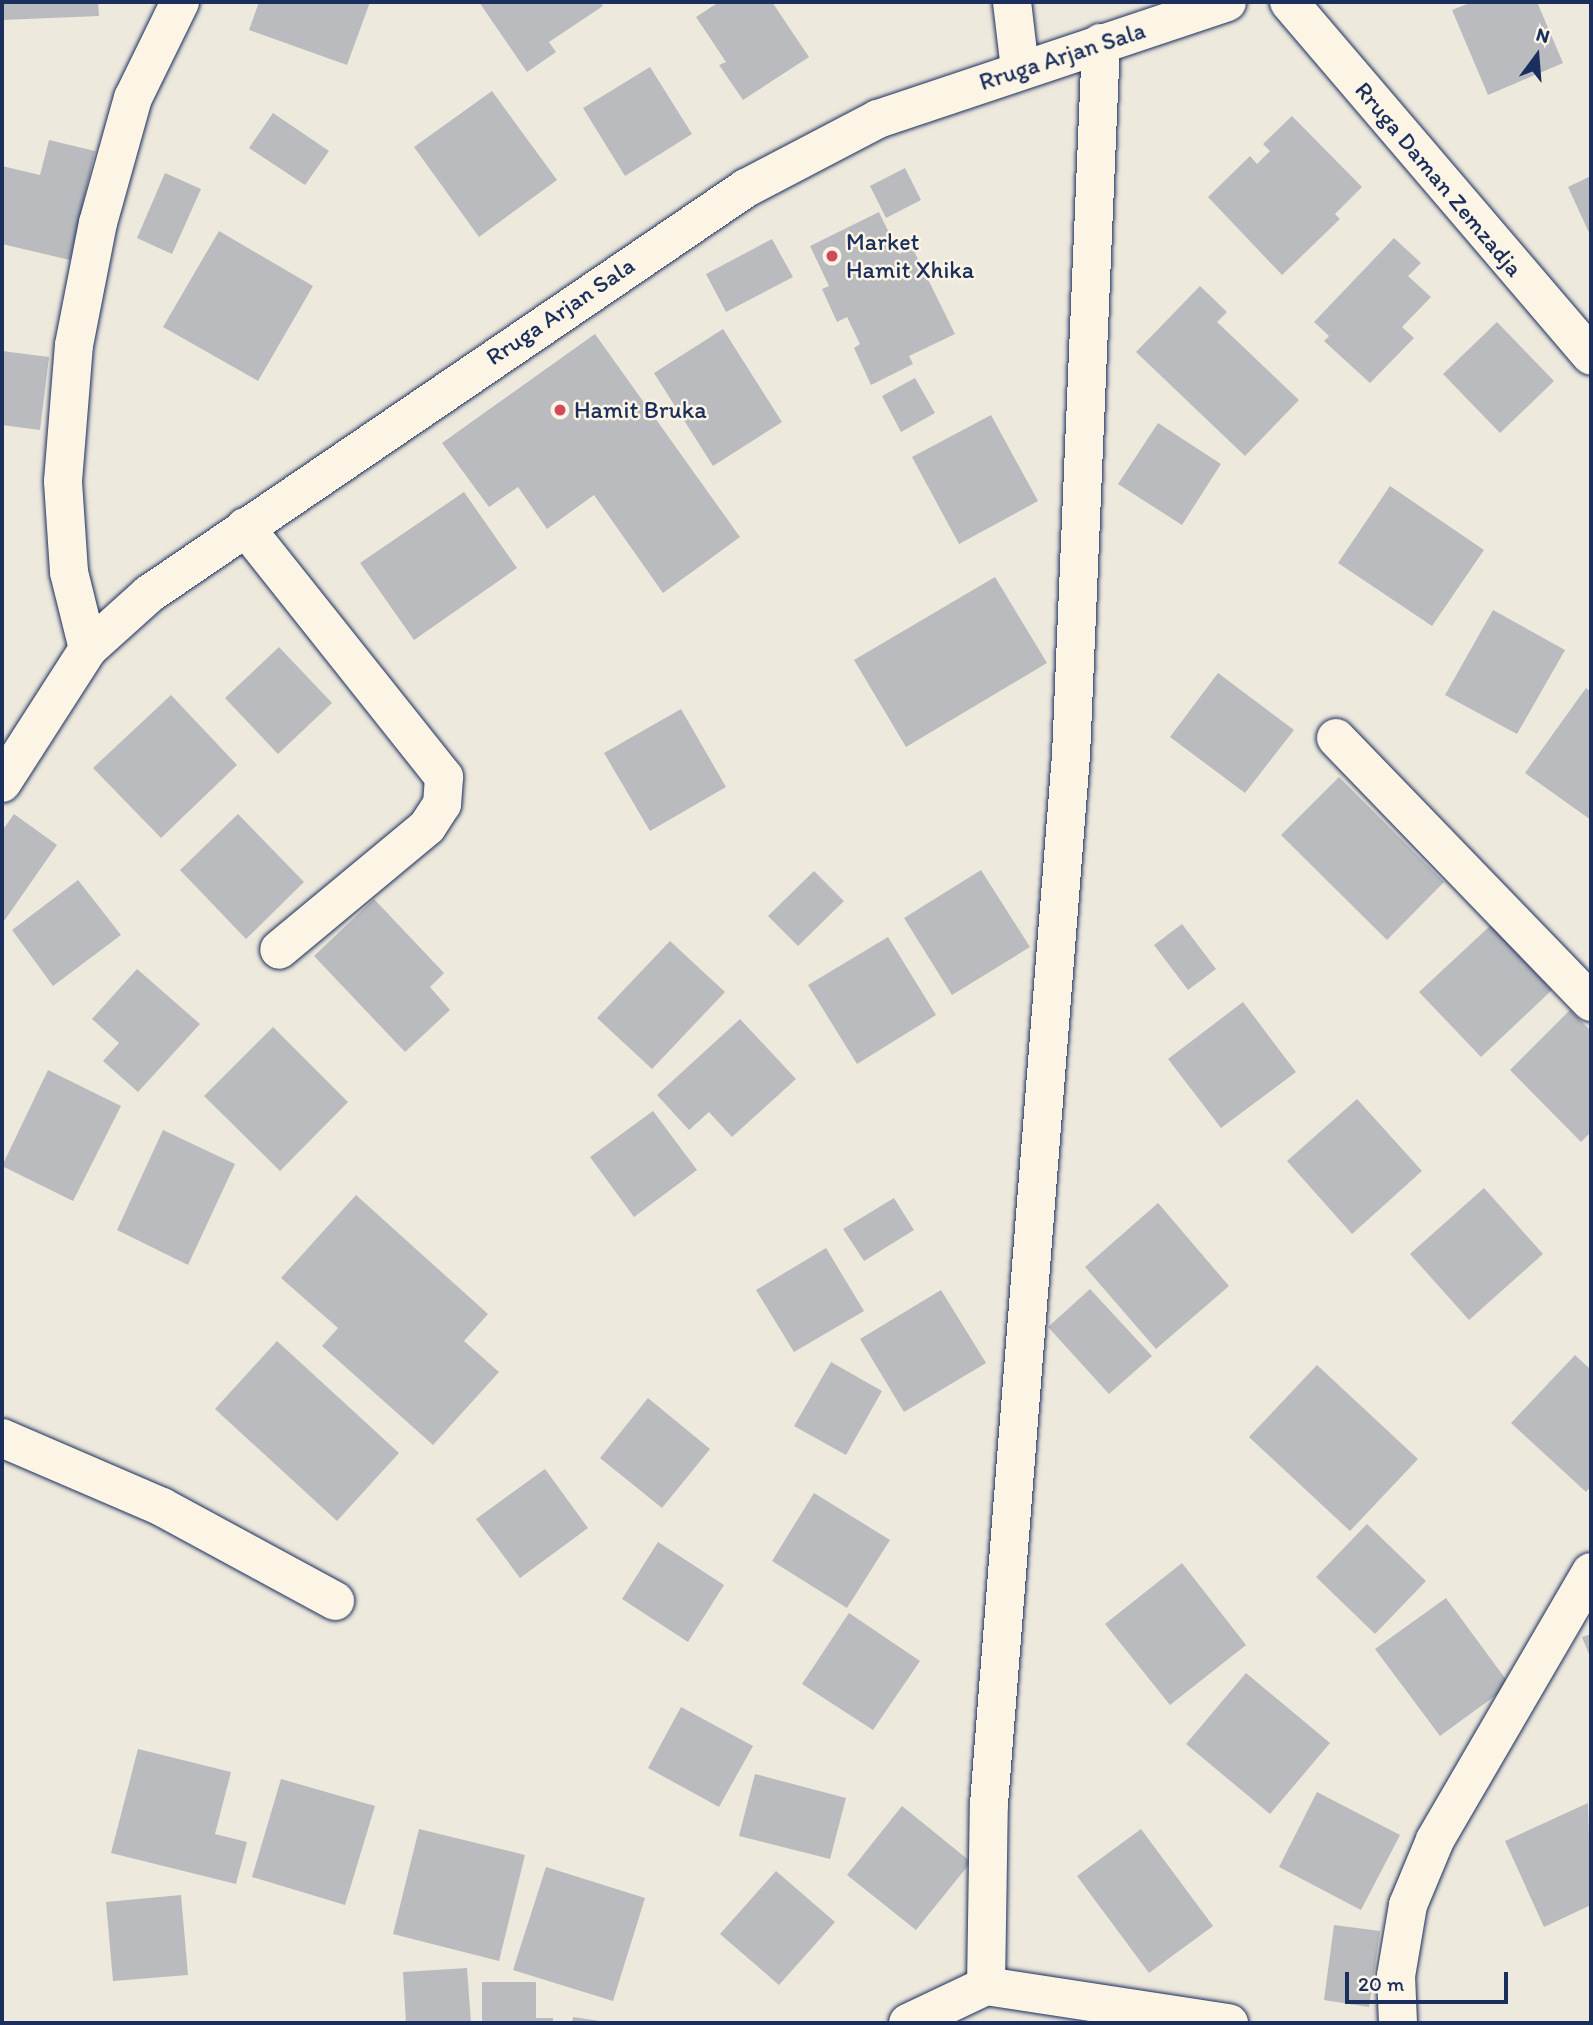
<!DOCTYPE html>
<html>
<head>
<meta charset="utf-8">
<style>
	body { margin:0 }
	#map { position:relative; width:1593px; height:2025px; overflow:hidden; background:#eee9dd; font-family:Itim,sans-serif }
	div>[style] { position:absolute }
	.building>* { inset:0; background:#babbbe }
	.roads { filter:drop-shadow(0 0 2px #1b2f5e) drop-shadow(0 0 2px #1b2f5e) }
	.minor>* { height:38px; margin:-19px; padding:0 19px; transform-origin:19px; border-radius:19px; background:#fcf5e5 }
	.dots>* { width:19px; height:19px; translate:-50% -50%; box-sizing:border-box; border:4px solid #fcf5e5; border-radius:50% }
	span { translate:-50% -50%; white-space:nowrap; text-align:center; line-height:1.15; -webkit-text-stroke:5px #fcf5e5; paint-order:stroke }
	.street-label { font-size:24px; color:#1b2f5e }
	.poi-label { font-size:24px; color:#1b2f5e }
	.left { translate:0 -50%; text-align:left }
	.frame { position:absolute; inset:0; border:4px solid #1b2f5e; pointer-events:none }
	.north { position:absolute; left:1502px; top:21px; width:70px; height:70px; -webkit-text-stroke:5px #fcf5e5; paint-order:stroke; rotate:16deg; font-size:19px; font-weight:700; line-height:28px; text-align:center; color:#1b2f5e }
	.north::after { content:''; display:block; margin:auto; width:24px; height:32px; background:#1b2f5e; clip-path:polygon(50% 0,100% 100%,50% 72%,0 100%) }
	.scale { position:absolute; left:1345px; top:1972px; width:163px; height:32px; box-sizing:border-box; border:4px solid #1b2f5e; border-top:0; padding-left:9px; font-size:21px; line-height:24px; white-space:nowrap; color:#1b2f5e; -webkit-text-stroke:5px #fcf5e5; paint-order:stroke }
</style>
</head>
<body>
<div id="map">
	<div class="building">
		<div style="clip-path:polygon(2px 2px,98px 2px,99px 16px,2px 20px)"></div>
		<div style="clip-path:polygon(259px 2px,370px 2px,347px 65px,249px 30px)"></div>
		<div style="clip-path:polygon(479px 2px,600px 2px,603px 6px,549px 42px,556px 52px,527px 72px)"></div>
		<div style="clip-path:polygon(719px 2px,772px 2px,809px 57px,743px 100px,719px 65px,726px 62px,696px 17px)"></div>
		<div style="clip-path:polygon(1472px 2px,1537px 2px,1563px 63px,1488px 95px,1452px 10px)"></div>
		<div style="clip-path:polygon(650px 67px,692px 134px,625px 176px,583px 108px)"></div>
		<div style="clip-path:polygon(492px 91px,557px 180px,479px 237px,414px 147px)"></div>
		<div style="clip-path:polygon(273px 113px,329px 151px,305px 185px,249px 148px)"></div>
		<div style="clip-path:polygon(1292px 116px,1362px 187px,1335px 214px,1340px 219px,1282px 275px,1208px 197px,1250px 156px,1257px 164px,1270px 151px,1263px 144px)"></div>
		<div style="clip-path:polygon(49px 140px,95px 151px,70px 260px,2px 244px,2px 166px,40px 175px)"></div>
		<div style="clip-path:polygon(905px 168px,921px 200px,886px 218px,870px 186px)"></div>
		<div style="clip-path:polygon(165px 173px,201px 189px,172px 254px,137px 238px)"></div>
		<div style="clip-path:polygon(1591px 176px,1591px 237px,1568px 187px)"></div>
		<div style="clip-path:polygon(879px 212px,899px 254px,912px 247px,955px 334px,909px 356px,913px 364px,871px 385px,854px 348px,860px 344px,847px 317px,837px 322px,822px 289px,829px 286px,810px 246px)"></div>
		<div style="clip-path:polygon(219px 231px,313px 286px,258px 381px,163px 327px)"></div>
		<div style="clip-path:polygon(1394px 238px,1421px 263px,1408px 276px,1431px 297px,1402px 327px,1414px 338px,1370px 383px,1324px 341px,1329px 336px,1314px 322px)"></div>
		<div style="clip-path:polygon(772px 239px,793px 277px,726px 312px,706px 274px)"></div>
		<div style="clip-path:polygon(1200px 286px,1227px 312px,1217px 322px,1299px 400px,1245px 456px,1136px 352px)"></div>
		<div style="clip-path:polygon(1497px 322px,1554px 381px,1500px 433px,1443px 374px)"></div>
		<div style="clip-path:polygon(723px 329px,782px 422px,713px 466px,654px 373px)"></div>
		<div style="clip-path:polygon(595px 334px,740px 537px,663px 593px,594px 495px,547px 529px,518px 487px,489px 507px,442px 443px)"></div>
		<div style="clip-path:polygon(2px 351px,49px 357px,40px 430px,2px 425px)"></div>
		<div style="clip-path:polygon(915px 378px,935px 413px,901px 432px,882px 396px)"></div>
		<div style="clip-path:polygon(991px 415px,1038px 501px,959px 544px,912px 457px)"></div>
		<div style="clip-path:polygon(1158px 423px,1221px 464px,1182px 525px,1118px 484px)"></div>
		<div style="clip-path:polygon(1390px 486px,1484px 550px,1432px 626px,1338px 563px)"></div>
		<div style="clip-path:polygon(464px 492px,517px 568px,414px 640px,360px 563px)"></div>
		<div style="clip-path:polygon(995px 577px,1047px 663px,906px 747px,854px 660px)"></div>
		<div style="clip-path:polygon(1493px 610px,1565px 650px,1517px 734px,1445px 695px)"></div>
		<div style="clip-path:polygon(279px 647px,332px 703px,278px 754px,225px 698px)"></div>
		<div style="clip-path:polygon(1218px 673px,1294px 730px,1245px 793px,1170px 737px)"></div>
		<div style="clip-path:polygon(1586px 688px,1591px 692px,1591px 820px,1525px 773px)"></div>
		<div style="clip-path:polygon(171px 695px,237px 765px,161px 838px,93px 768px)"></div>
		<div style="clip-path:polygon(681px 709px,726px 787px,650px 831px,604px 753px)"></div>
		<div style="clip-path:polygon(1339px 777px,1444px 882px,1387px 940px,1281px 835px)"></div>
		<div style="clip-path:polygon(14px 814px,57px 845px,2px 924px,2px 831px)"></div>
		<div style="clip-path:polygon(238px 814px,304px 882px,246px 939px,180px 870px)"></div>
		<div style="clip-path:polygon(981px 870px,1030px 947px,952px 995px,904px 918px)"></div>
		<div style="clip-path:polygon(814px 871px,844px 901px,798px 946px,768px 916px)"></div>
		<div style="clip-path:polygon(78px 880px,121px 935px,53px 986px,12px 930px)"></div>
		<div style="clip-path:polygon(374px 899px,444px 973px,430px 987px,450px 1010px,405px 1052px,314px 956px)"></div>
		<div style="clip-path:polygon(1182px 924px,1216px 969px,1188px 990px,1154px 945px)"></div>
		<div style="clip-path:polygon(1491px 925px,1552px 990px,1481px 1057px,1419px 992px)"></div>
		<div style="clip-path:polygon(888px 937px,936px 1015px,857px 1064px,808px 985px)"></div>
		<div style="clip-path:polygon(670px 941px,725px 992px,652px 1069px,597px 1018px)"></div>
		<div style="clip-path:polygon(137px 969px,200px 1024px,138px 1092px,103px 1061px,119px 1043px,92px 1019px)"></div>
		<div style="clip-path:polygon(1243px 1002px,1296px 1072px,1221px 1128px,1168px 1059px)"></div>
		<div style="clip-path:polygon(1570px 1010px,1591px 1031px,1591px 1132px,1581px 1142px,1510px 1070px)"></div>
		<div style="clip-path:polygon(740px 1019px,796px 1079px,732px 1137px,709px 1112px,689px 1130px,657px 1095px)"></div>
		<div style="clip-path:polygon(273px 1027px,348px 1102px,280px 1171px,204px 1096px)"></div>
		<div style="clip-path:polygon(48px 1070px,121px 1106px,73px 1201px,2px 1166px)"></div>
		<div style="clip-path:polygon(1357px 1099px,1422px 1171px,1352px 1234px,1287px 1161px)"></div>
		<div style="clip-path:polygon(653px 1111px,697px 1170px,634px 1217px,590px 1157px)"></div>
		<div style="clip-path:polygon(163px 1130px,235px 1164px,188px 1265px,117px 1230px)"></div>
		<div style="clip-path:polygon(1484px 1188px,1543px 1254px,1469px 1320px,1410px 1254px)"></div>
		<div style="clip-path:polygon(356px 1195px,488px 1314px,464px 1341px,499px 1372px,433px 1445px,322px 1346px,338px 1328px,281px 1278px)"></div>
		<div style="clip-path:polygon(894px 1198px,914px 1230px,864px 1261px,843px 1229px)"></div>
		<div style="clip-path:polygon(1158px 1203px,1229px 1286px,1156px 1349px,1085px 1267px)"></div>
		<div style="clip-path:polygon(826px 1248px,864px 1311px,794px 1352px,756px 1290px)"></div>
		<div style="clip-path:polygon(1090px 1289px,1152px 1356px,1109px 1394px,1048px 1327px)"></div>
		<div style="clip-path:polygon(941px 1290px,986px 1363px,904px 1412px,860px 1339px)"></div>
		<div style="clip-path:polygon(277px 1341px,399px 1453px,337px 1521px,215px 1409px)"></div>
		<div style="clip-path:polygon(1575px 1355px,1591px 1370px,1591px 1486px,1586px 1492px,1511px 1423px)"></div>
		<div style="clip-path:polygon(831px 1362px,882px 1391px,846px 1455px,794px 1426px)"></div>
		<div style="clip-path:polygon(1317px 1365px,1418px 1459px,1350px 1531px,1249px 1437px)"></div>
		<div style="clip-path:polygon(648px 1398px,710px 1449px,662px 1508px,600px 1458px)"></div>
		<div style="clip-path:polygon(545px 1469px,588px 1528px,520px 1578px,476px 1519px)"></div>
		<div style="clip-path:polygon(814px 1493px,890px 1540px,847px 1608px,772px 1561px)"></div>
		<div style="clip-path:polygon(1367px 1524px,1426px 1581px,1375px 1634px,1316px 1577px)"></div>
		<div style="clip-path:polygon(658px 1542px,724px 1585px,688px 1642px,622px 1599px)"></div>
		<div style="clip-path:polygon(1182px 1563px,1246px 1645px,1170px 1705px,1105px 1624px)"></div>
		<div style="clip-path:polygon(1446px 1598px,1510px 1685px,1440px 1736px,1375px 1649px)"></div>
		<div style="clip-path:polygon(849px 1613px,920px 1661px,873px 1730px,802px 1684px)"></div>
		<div style="clip-path:polygon(1591px 1634px,1591px 1659px,1582px 1637px)"></div>
		<div style="clip-path:polygon(1246px 1673px,1330px 1743px,1270px 1814px,1186px 1744px)"></div>
		<div style="clip-path:polygon(681px 1707px,753px 1746px,719px 1807px,648px 1768px)"></div>
		<div style="clip-path:polygon(138px 1749px,231px 1772px,215px 1834px,247px 1842px,236px 1884px,111px 1853px)"></div>
		<div style="clip-path:polygon(755px 1774px,846px 1798px,830px 1859px,739px 1836px)"></div>
		<div style="clip-path:polygon(281px 1779px,375px 1806px,345px 1905px,252px 1877px)"></div>
		<div style="clip-path:polygon(1317px 1792px,1400px 1835px,1361px 1910px,1279px 1867px)"></div>
		<div style="clip-path:polygon(1588px 1803px,1591px 1905px,1544px 1927px,1505px 1841px)"></div>
		<div style="clip-path:polygon(902px 1806px,971px 1862px,916px 1930px,847px 1875px)"></div>
		<div style="clip-path:polygon(419px 1829px,525px 1855px,499px 1961px,393px 1934px)"></div>
		<div style="clip-path:polygon(1141px 1829px,1213px 1926px,1149px 1973px,1077px 1876px)"></div>
		<div style="clip-path:polygon(546px 1867px,645px 1898px,613px 2001px,513px 1970px)"></div>
		<div style="clip-path:polygon(776px 1871px,835px 1922px,779px 1985px,720px 1934px)"></div>
		<div style="clip-path:polygon(181px 1895px,188px 1975px,113px 1981px,106px 1902px)"></div>
		<div style="clip-path:polygon(1334px 1925px,1380px 1931px,1369px 2007px,1324px 2000px)"></div>
		<div style="clip-path:polygon(467px 1968px,471px 2023px,406px 2023px,403px 1972px)"></div>
		<div style="clip-path:polygon(482px 1982px,536px 1982px,536px 2018px,553px 2018px,553px 2023px,482px 2023px)"></div>
		<div style="clip-path:polygon(573px 2017px,607px 2022px,607px 2023px,572px 2023px)"></div>
	</div>
	<div class="roads">
		<div class="minor">
			<div style="left:1012px;top:2px;width:67px;rotate:83.2deg"></div>
			<div style="left:1289px;top:2px;width:465px;rotate:49.5deg"></div>
			<div style="left:245px;top:527px;width:320px;rotate:51.5deg"></div>
			<div style="left:444px;top:777px;width:27px;rotate:94deg"></div>
			<div style="left:442px;top:804px;width:27px;rotate:123deg"></div>
			<div style="left:427px;top:827px;width:192px;rotate:140.3deg"></div>
			<div style="left:88px;top:649px;width:79px;rotate:-103.9deg"></div>
			<div style="left:69px;top:572px;width:91px;rotate:-93.8deg"></div>
			<div style="left:63px;top:481px;width:136px;rotate:-85.4deg"></div>
			<div style="left:74px;top:345px;width:124px;rotate:-78.9deg"></div>
			<div style="left:98px;top:223px;width:130px;rotate:-74.4deg"></div>
			<div style="left:133px;top:98px;width:107px;rotate:-63.9deg"></div>
			<div style="left:1336px;top:738px;width:367px;rotate:46deg"></div>
			<div style="left:2px;top:783px;width:159px;rotate:-57.3deg"></div>
			<div style="left:88px;top:649px;width:82px;rotate:-42deg"></div>
			<div style="left:149px;top:594px;width:722px;rotate:-34.22deg"></div>
			<div style="left:746px;top:188px;width:149px;rotate:-27.6deg"></div>
			<div style="left:878px;top:119px;width:368px;rotate:-18.5deg"></div>
			<div style="left:2px;top:1438px;width:174px;rotate:23.3deg"></div>
			<div style="left:162px;top:1507px;width:197px;rotate:28.5deg"></div>
			<div style="left:986px;top:1986px;width:182px;rotate:-89.1deg"></div>
			<div style="left:989px;top:1804px;width:1051px;rotate:-85.53deg"></div>
			<div style="left:1071px;top:756px;width:714px;rotate:-87.59deg"></div>
			<div style="left:908px;top:2023px;width:86px;rotate:-25.4deg"></div>
			<div style="left:986px;top:1986px;width:246px;rotate:8.7deg"></div>
			<div style="left:1398px;top:2023px;width:47px;rotate:-92.4deg"></div>
			<div style="left:1396px;top:1976px;width:72px;rotate:-80.4deg"></div>
			<div style="left:1408px;top:1905px;width:70px;rotate:-67.4deg"></div>
			<div style="left:1435px;top:1840px;width:310px;rotate:-59.8deg"></div>
		</div>
	</div>
	<div class="dots">
		<div style="left:832px;top:256px;background:#d1495b"></div>
		<div style="left:560px;top:410px;background:#d1495b"></div>
	</div>
	<div class="street-label">
		<span style="left:1062px;top:56px;rotate:-18deg">Rruga Arjan Sala</span>
		<span style="left:1439px;top:179px;rotate:50deg">Rruga Daman Zemzadja</span>
		<span style="left:560px;top:311px;rotate:-34deg">Rruga Arjan Sala</span>
	</div>
	<div class="poi-label">
		<span class="left" style="left:846px;top:256px">Market<br>Hamit Xhika</span>
		<span class="left" style="left:574px;top:410px">Hamit Bruka</span>
	</div>
	<div class="frame"></div>
	<div class="north">N</div>
	<div class="scale">20 m</div>
</div>
</body>
</html>
